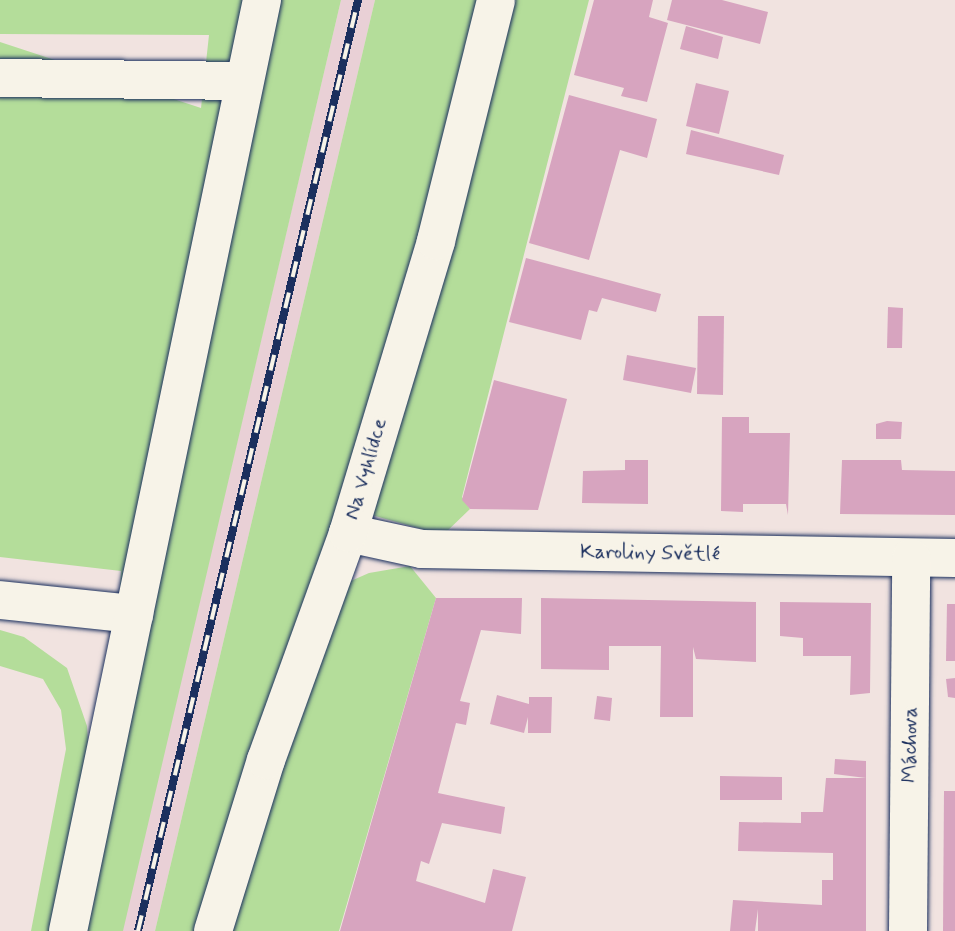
<!DOCTYPE html>
<html>
<head>
<meta charset="utf-8">
<style>
	body { margin:0 }
	#map { position:relative; width:955px; height:931px; overflow:hidden; background:#f1e3e0; font-family:Mynerve,sans-serif }
	div>[style] { position:absolute }
	.built>* { inset:0; background:#e9d0d6 }
	.green>* { inset:0; background:#b4dd9a }
	.building>* { inset:0; background:#d7a4bf }
	.roads { filter:drop-shadow(0 0 2px #1b2f5e) drop-shadow(0 0 2px #1b2f5e) }
	.minor>* { height:38px; margin:-19px; padding:0 19px; transform-origin:19px; border-radius:19px; background:#f7f3e8 }
	.rail>* { height:8px; margin-top:-4px; transform-origin:0; background:repeating-linear-gradient(90deg,#f7f3e8 0 16px,#1b2f5e 0 32px); box-sizing:border-box; border-block:2px solid #1b2f5e }
	span { translate:-50% -50%; white-space:nowrap; text-align:center; line-height:1.15; -webkit-text-stroke:6px #f7f3e8; paint-order:stroke }
	.street-label { font-size:21px; color:#1b2f5e }
</style>
</head>
<body>
<div id="map">
	<div class="built">
		<div style="clip-path:polygon(341px 0,375px 0,155px 931px,122px 931px)"></div>
	</div>
	<div class="green">
		<div style="clip-path:polygon(0 0,341px 0,123px 931px,79px 931px,109px 784px,121px 571px,0 557px,0 42px,201px 108px,209px 35px,0 34px)"></div>
		<div style="clip-path:polygon(375px 0,589px 0,462px 497px,470px 509px,443px 535px,343px 507px,312px 598px,369px 573px,410px 566px,436px 598px,339px 931px,155px 931px)"></div>
		<div style="clip-path:polygon(0 630px,24px 637px,67px 668px,87px 726px,89px 755px,50px 931px,31px 931px,66px 749px,61px 710px,43px 679px,0 666px)"></div>
	</div>
	<div class="building">
		<div style="clip-path:polygon(594px 0,653px 0,649px 17px,668px 23px,647px 102px,621px 96px,624px 88px,574px 75px)"></div>
		<div style="clip-path:polygon(672px 0,722px 0,768px 12px,760px 44px,667px 20px)"></div>
		<div style="clip-path:polygon(686px 26px,723px 37px,718px 59px,680px 49px)"></div>
		<div style="clip-path:polygon(696px 83px,729px 91px,719px 134px,686px 126px)"></div>
		<div style="clip-path:polygon(569px 95px,657px 119px,647px 158px,620px 150px,589px 260px,529px 243px)"></div>
		<div style="clip-path:polygon(691px 130px,784px 155px,779px 175px,686px 154px)"></div>
		<div style="clip-path:polygon(526px 258px,661px 294px,656px 312px,602px 298px,597px 312px,589px 310px,581px 340px,509px 322px)"></div>
		<div style="clip-path:polygon(888px 307px,903px 308px,902px 348px,887px 348px)"></div>
		<div style="clip-path:polygon(698px 316px,724px 316px,723px 395px,697px 394px)"></div>
		<div style="clip-path:polygon(627px 355px,696px 368px,691px 393px,623px 380px)"></div>
		<div style="clip-path:polygon(494px 380px,567px 399px,538px 510px,470px 509px,462px 500px)"></div>
		<div style="clip-path:polygon(722px 417px,749px 417px,749px 433px,790px 433px,788px 515px,786px 504px,743px 504px,743px 512px,721px 511px)"></div>
		<div style="clip-path:polygon(887px 421px,902px 422px,901px 439px,876px 439px,876px 424px)"></div>
		<div style="clip-path:polygon(625px 460px,648px 460px,648px 504px,582px 503px,583px 471px,625px 470px)"></div>
		<div style="clip-path:polygon(842px 460px,901px 460px,902px 470px,955px 471px,955px 515px,840px 514px)"></div>
		<div style="clip-path:polygon(436px 598px,522px 598px,521px 634px,481px 630px,460px 701px,470px 703px,466px 725px,456px 723px,438px 793px,505px 807px,501px 834px,442px 823px,429px 864px,421px 861px,416px 881px,485px 903px,493px 869px,526px 877px,512px 931px,340px 931px)"></div>
		<div style="clip-path:polygon(541px 598px,756px 602px,756px 662px,696px 659px,693px 647px,693px 717px,660px 717px,661px 646px,609px 646px,609px 670px,541px 669px)"></div>
		<div style="clip-path:polygon(780px 602px,871px 603px,870px 693px,850px 695px,851px 656px,803px 656px,803px 638px,780px 636px)"></div>
		<div style="clip-path:polygon(947px 604px,955px 604px,955px 661px,946px 661px)"></div>
		<div style="clip-path:polygon(955px 678px,955px 698px,948px 697px,946px 679px)"></div>
		<div style="clip-path:polygon(497px 695px,529px 704px,529px 697px,552px 697px,551px 733px,528px 733px,528px 717px,524px 733px,490px 724px)"></div>
		<div style="clip-path:polygon(597px 696px,612px 698px,610px 721px,594px 719px)"></div>
		<div style="clip-path:polygon(835px 759px,866px 761px,866px 931px,758px 931px,758px 909px,755px 931px,730px 931px,733px 900px,822px 905px,822px 880px,833px 880px,833px 853px,738px 851px,739px 822px,801px 823px,801px 812px,823px 812px,826px 778px,866px 778px,834px 774px)"></div>
		<div style="clip-path:polygon(720px 776px,782px 777px,782px 800px,720px 800px)"></div>
		<div style="clip-path:polygon(944px 791px,955px 791px,955px 931px,943px 931px)"></div>
	</div>
	<div class="roads">
		<div class="minor">
			<div style="left:0;top:78px;width:243px;rotate:0.7deg"></div>
			<div style="left:348px;top:533px;width:76px;rotate:12.2deg"></div>
			<div style="left:422px;top:549px;width:533px;rotate:0.97deg"></div>
			<div style="left:0;top:600px;width:135px;rotate:6deg"></div>
			<div style="left:68px;top:931px;width:951px;rotate:-78.23deg"></div>
			<div style="left:213px;top:931px;width:179px;rotate:-72.8deg"></div>
			<div style="left:266px;top:760px;width:241px;rotate:-70.1deg"></div>
			<div style="left:348px;top:533px;width:305px;rotate:-73.2deg"></div>
			<div style="left:436px;top:241px;width:248px;rotate:-76deg"></div>
			<div style="left:908px;top:931px;width:373px;rotate:-89.5deg"></div>
		</div>
	</div>
	<div class="rail">
		<div style="left:138px;top:931px;width:957px;rotate:-76.7deg"></div>
	</div>
	<div class="street-label">
		<span style="left:366px;top:469px;rotate:-74deg">Na Vyhlídce</span>
		<span style="left:650px;top:553px;rotate:1deg">Karoliny Světlé</span>
		<span style="left:910px;top:745px;rotate:-89deg">Máchova</span>
	</div>
</div>
</body>
</html>
